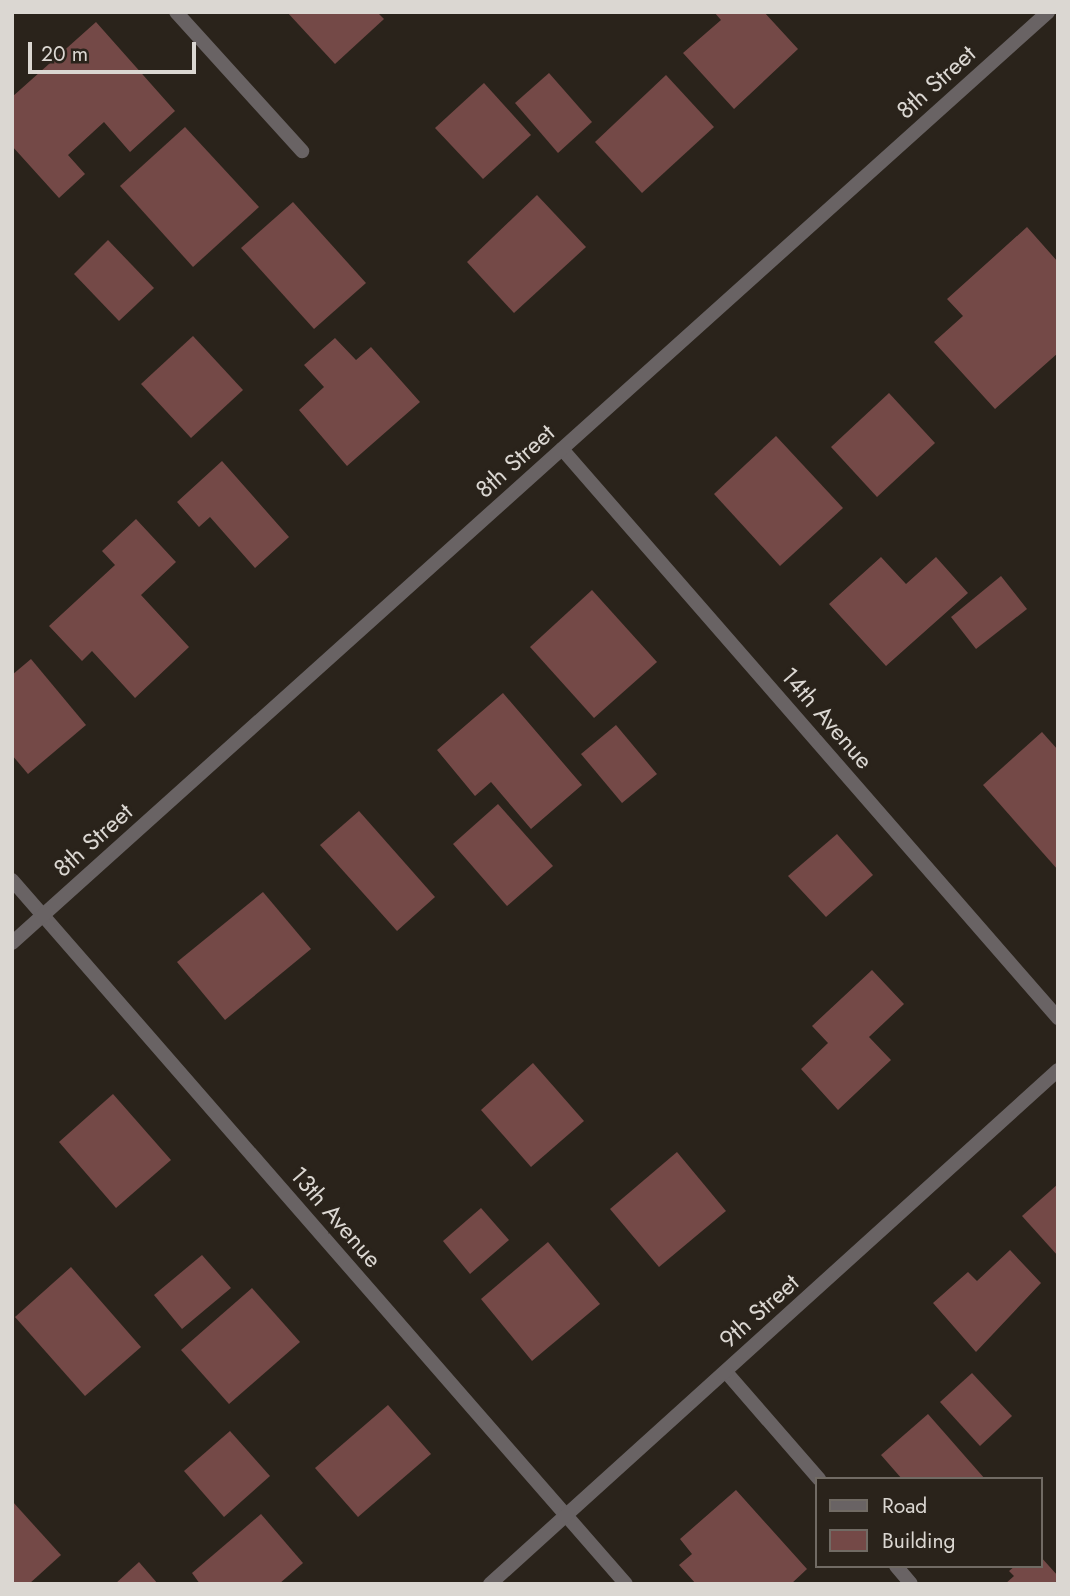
<!DOCTYPE html>
<html>
<head>
<meta charset="utf-8">
<style>
	body { margin:0 }
	#map { position:relative; width:1070px; height:1596px; overflow:hidden; background:#2a231b; font-family:Jost,sans-serif }
	div>[style] { position:absolute }
	.building>* { inset:0; background:#744947 }
	.service>* { height:14px; margin:-7px; padding:0 7px; transform-origin:7px; border-radius:7px; background:#696364 }
	.minor>* { height:14px; margin:-7px; padding:0 7px; transform-origin:7px; border-radius:7px; background:#696364 }
	span { translate:-50% -50%; white-space:nowrap; text-align:center; line-height:1.15; -webkit-text-stroke:6px #2a231b; paint-order:stroke }
	.street-label { font-size:24px; color:#dbd7d2 }
	.frame { position:absolute; inset:0; border:14px solid #dbd7d2; pointer-events:none }
	.legend { position:absolute; left:815px; top:1477px; width:228px; height:91px; box-sizing:border-box; background:#2a231b; border:2px solid #716b64; margin:0; padding:9px 12px; list-style:none; font-size:21px; color:#dbd7d2 }
	.legend li { display:flex; align-items:center; gap:14px; height:35px }
	.legend b { width:35px; border:2px solid #716b64 }
	.scale { position:absolute; left:28px; top:42px; width:168px; height:32px; box-sizing:border-box; border:4px solid #dbd7d2; border-top:0; padding-left:9px; font-size:21px; line-height:24px; white-space:nowrap; color:#dbd7d2; -webkit-text-stroke:5px #2a231b; paint-order:stroke }
</style>
</head>
<body>
<div id="map">
	<div class="building">
		<div style="clip-path:polygon(287px 12px,377px 12px,384px 19px,335px 64px)"></div>
		<div style="clip-path:polygon(714px 12px,764px 12px,798px 49px,734px 109px,683px 53px,721px 20px)"></div>
		<div style="clip-path:polygon(96px 22px,175px 111px,130px 152px,104px 122px,68px 155px,85px 174px,59px 198px,12px 146px,12px 97px)"></div>
		<div style="clip-path:polygon(549px 73px,592px 122px,558px 153px,515px 103px)"></div>
		<div style="clip-path:polygon(666px 75px,714px 127px,642px 193px,595px 142px)"></div>
		<div style="clip-path:polygon(484px 83px,531px 135px,483px 179px,435px 128px)"></div>
		<div style="clip-path:polygon(185px 127px,259px 207px,193px 267px,120px 186px)"></div>
		<div style="clip-path:polygon(537px 195px,586px 247px,514px 313px,467px 262px)"></div>
		<div style="clip-path:polygon(293px 202px,366px 283px,314px 329px,241px 248px)"></div>
		<div style="clip-path:polygon(1027px 227px,1058px 262px,1058px 353px,995px 409px,934px 342px,963px 316px,947px 299px)"></div>
		<div style="clip-path:polygon(108px 240px,154px 288px,119px 321px,74px 274px)"></div>
		<div style="clip-path:polygon(193px 336px,243px 390px,191px 438px,141px 384px)"></div>
		<div style="clip-path:polygon(335px 338px,356px 360px,371px 347px,420px 402px,347px 466px,299px 410px,324px 387px,304px 365px)"></div>
		<div style="clip-path:polygon(889px 393px,935px 443px,877px 497px,831px 447px)"></div>
		<div style="clip-path:polygon(776px 436px,843px 508px,780px 566px,714px 494px)"></div>
		<div style="clip-path:polygon(222px 461px,289px 537px,255px 568px,210px 517px,199px 527px,177px 502px)"></div>
		<div style="clip-path:polygon(136px 519px,176px 562px,141px 595px,189px 647px,135px 698px,92px 651px,82px 661px,49px 626px,115px 565px,102px 551px)"></div>
		<div style="clip-path:polygon(881px 557px,906px 584px,936px 557px,968px 593px,886px 666px,829px 604px)"></div>
		<div style="clip-path:polygon(1001px 576px,1027px 609px,976px 649px,951px 617px)"></div>
		<div style="clip-path:polygon(592px 590px,657px 662px,594px 718px,530px 647px)"></div>
		<div style="clip-path:polygon(31px 659px,86px 725px,28px 774px,12px 755px,12px 675px)"></div>
		<div style="clip-path:polygon(503px 693px,582px 785px,531px 829px,491px 782px,475px 796px,437px 750px)"></div>
		<div style="clip-path:polygon(616px 725px,657px 774px,622px 803px,581px 754px)"></div>
		<div style="clip-path:polygon(1042px 732px,1058px 750px,1058px 870px,983px 785px)"></div>
		<div style="clip-path:polygon(498px 804px,553px 866px,507px 906px,453px 844px)"></div>
		<div style="clip-path:polygon(359px 811px,435px 897px,397px 931px,320px 845px)"></div>
		<div style="clip-path:polygon(837px 834px,873px 875px,826px 917px,788px 876px)"></div>
		<div style="clip-path:polygon(263px 892px,311px 949px,225px 1020px,177px 962px)"></div>
		<div style="clip-path:polygon(872px 970px,904px 1004px,869px 1037px,891px 1060px,838px 1110px,801px 1069px,828px 1043px,812px 1026px)"></div>
		<div style="clip-path:polygon(533px 1063px,584px 1121px,531px 1167px,481px 1110px)"></div>
		<div style="clip-path:polygon(113px 1094px,171px 1160px,116px 1208px,59px 1142px)"></div>
		<div style="clip-path:polygon(677px 1152px,726px 1211px,659px 1267px,610px 1209px)"></div>
		<div style="clip-path:polygon(1058px 1184px,1058px 1256px,1022px 1216px)"></div>
		<div style="clip-path:polygon(481px 1208px,509px 1240px,470px 1274px,443px 1241px)"></div>
		<div style="clip-path:polygon(548px 1242px,600px 1304px,532px 1361px,481px 1299px)"></div>
		<div style="clip-path:polygon(1010px 1250px,1041px 1283px,976px 1352px,933px 1303px,968px 1272px,977px 1281px)"></div>
		<div style="clip-path:polygon(202px 1255px,231px 1288px,182px 1329px,154px 1295px)"></div>
		<div style="clip-path:polygon(71px 1267px,141px 1347px,85px 1396px,15px 1317px)"></div>
		<div style="clip-path:polygon(252px 1288px,300px 1342px,229px 1404px,181px 1350px)"></div>
		<div style="clip-path:polygon(972px 1373px,1012px 1416px,980px 1446px,940px 1402px)"></div>
		<div style="clip-path:polygon(388px 1405px,431px 1454px,358px 1517px,315px 1468px)"></div>
		<div style="clip-path:polygon(928px 1414px,985px 1479px,902px 1479px,881px 1455px)"></div>
		<div style="clip-path:polygon(230px 1431px,270px 1476px,224px 1517px,184px 1471px)"></div>
		<div style="clip-path:polygon(736px 1490px,807px 1569px,791px 1584px,696px 1584px,679px 1565px,692px 1554px,680px 1539px)"></div>
		<div style="clip-path:polygon(12px 1501px,61px 1555px,29px 1584px,12px 1584px)"></div>
		<div style="clip-path:polygon(261px 1514px,303px 1563px,279px 1584px,200px 1584px,192px 1573px)"></div>
		<div style="clip-path:polygon(1040px 1556px,1058px 1576px,1055px 1584px,1005px 1584px,1014px 1576px,1009px 1571px,1015px 1566px,1040px 1566px)"></div>
		<div style="clip-path:polygon(139px 1562px,158px 1584px,115px 1584px)"></div>
	</div>
	<div class="service">
		<div style="left:726px;top:1372px;width:142px;rotate:49deg"></div>
		<div style="left:896px;top:1566px;width:23px;rotate:50deg"></div>
	</div>
	<div class="minor">
		<div style="left:176px;top:12px;width:188px;rotate:47.8deg"></div>
		<div style="left:562px;top:449px;width:755px;rotate:48.92deg"></div>
		<div style="left:12px;top:880px;width:934px;rotate:48.91deg"></div>
		<div style="left:12px;top:943px;width:1393px;rotate:-41.94deg"></div>
		<div style="left:490px;top:1584px;width:766px;rotate:-42.14deg"></div>
	</div>
	<div class="street-label">
		<span style="left:936px;top:82px;rotate:-42deg">8th Street</span>
		<span style="left:515px;top:461px;rotate:-42deg">8th Street</span>
		<span style="left:827px;top:718px;rotate:49deg">14th Avenue</span>
		<span style="left:93px;top:840px;rotate:-42deg">8th Street</span>
		<span style="left:336px;top:1217px;rotate:49deg">13th Avenue</span>
		<span style="left:759px;top:1311px;rotate:-42deg">9th Street</span>
	</div>
	<div class="frame"></div>
	<ul class="legend">
	<li><b style="height:9px;background:#696364"></b>Road</li>
	<li><b style="height:19px;background:#744947"></b>Building</li>
	</ul>
	<div class="scale">20 m</div>
</div>
</body>
</html>
